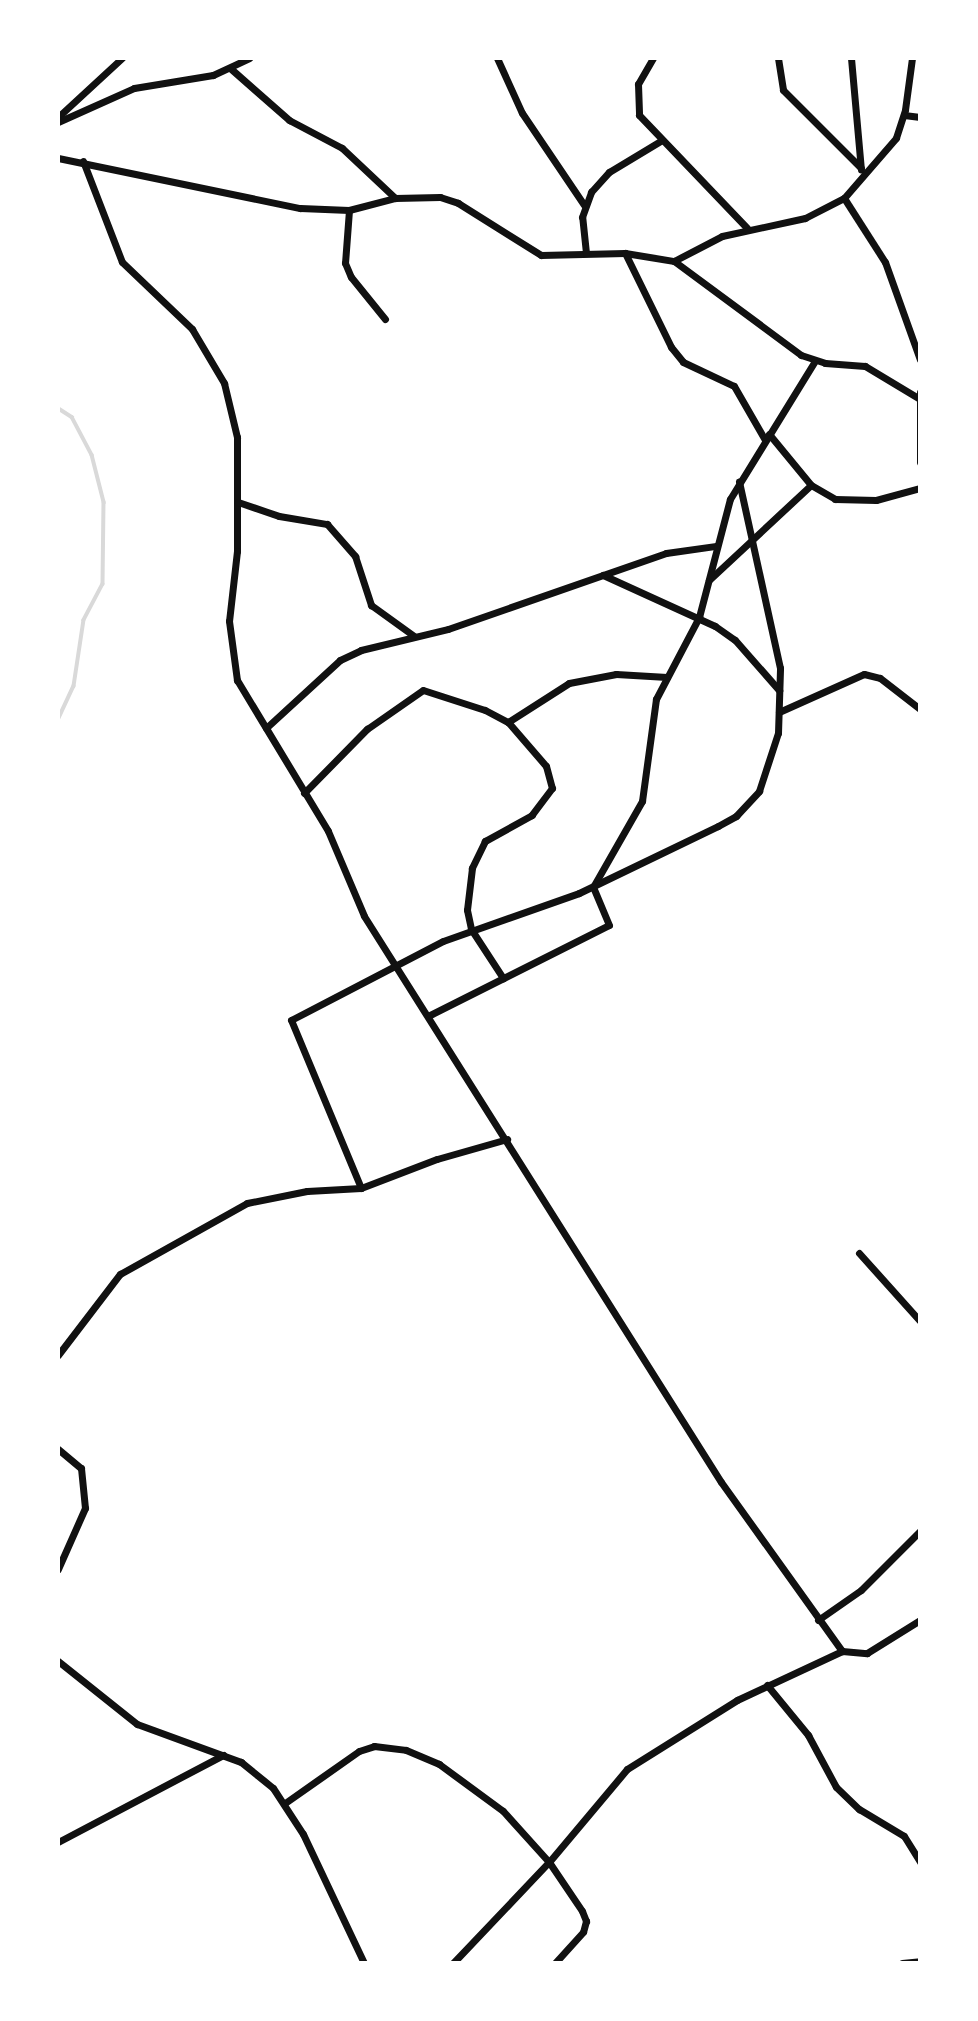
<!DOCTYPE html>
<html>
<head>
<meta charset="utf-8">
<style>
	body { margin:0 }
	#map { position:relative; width:978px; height:2021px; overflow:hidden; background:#fff; font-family:Montserrat,sans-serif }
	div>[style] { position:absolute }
	.stream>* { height:3.5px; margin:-1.75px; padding:0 1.75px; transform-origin:1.75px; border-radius:1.75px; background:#d9d9d9 }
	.minor>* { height:7px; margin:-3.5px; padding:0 3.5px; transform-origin:3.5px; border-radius:3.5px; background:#111 }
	span { translate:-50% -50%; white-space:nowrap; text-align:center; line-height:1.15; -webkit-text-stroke:5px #fff; paint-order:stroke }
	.frame { position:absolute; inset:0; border:60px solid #fff; pointer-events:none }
</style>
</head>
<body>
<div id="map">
	<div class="stream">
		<div style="left:58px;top:408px;width:17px;rotate:33deg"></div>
		<div style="left:72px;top:417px;width:43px;rotate:62.2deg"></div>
		<div style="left:92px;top:455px;width:49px;rotate:75.7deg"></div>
		<div style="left:104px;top:502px;width:82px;rotate:90.7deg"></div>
		<div style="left:103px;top:584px;width:41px;rotate:117.8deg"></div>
		<div style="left:84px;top:620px;width:67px;rotate:98.6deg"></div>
		<div style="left:74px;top:686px;width:38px;rotate:115deg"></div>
	</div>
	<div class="minor">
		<div style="left:497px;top:58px;width:60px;rotate:65.6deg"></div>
		<div style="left:522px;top:113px;width:111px;rotate:56deg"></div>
		<div style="left:653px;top:58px;width:30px;rotate:120deg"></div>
		<div style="left:638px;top:84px;width:31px;rotate:88deg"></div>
		<div style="left:639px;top:115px;width:156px;rotate:46.3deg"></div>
		<div style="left:778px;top:58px;width:32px;rotate:81deg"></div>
		<div style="left:783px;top:90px;width:110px;rotate:45deg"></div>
		<div style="left:851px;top:58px;width:112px;rotate:84.9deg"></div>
		<div style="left:912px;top:58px;width:52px;rotate:97.7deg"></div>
		<div style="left:905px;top:110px;width:29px;rotate:108deg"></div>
		<div style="left:896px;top:138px;width:79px;rotate:130.9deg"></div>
		<div style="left:844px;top:198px;width:76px;rotate:57.4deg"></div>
		<div style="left:885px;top:262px;width:104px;rotate:70.3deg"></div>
		<div style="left:230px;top:68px;width:79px;rotate:41.4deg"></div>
		<div style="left:289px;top:120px;width:60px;rotate:27.8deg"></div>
		<div style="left:342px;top:148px;width:73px;rotate:43.3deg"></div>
		<div style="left:904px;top:115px;width:16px;rotate:7deg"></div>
		<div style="left:58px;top:117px;width:87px;rotate:-42.7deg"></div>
		<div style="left:58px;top:122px;width:83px;rotate:-24.1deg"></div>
		<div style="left:134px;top:88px;width:80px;rotate:-9.3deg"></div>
		<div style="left:213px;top:75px;width:40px;rotate:-25deg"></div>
		<div style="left:58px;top:158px;width:247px;rotate:11.7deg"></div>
		<div style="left:300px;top:208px;width:49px;rotate:2.3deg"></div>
		<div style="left:349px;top:210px;width:48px;rotate:-14.6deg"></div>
		<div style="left:395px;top:198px;width:45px;rotate:-1.3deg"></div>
		<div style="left:440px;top:197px;width:19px;rotate:18deg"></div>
		<div style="left:458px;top:203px;width:98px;rotate:32.1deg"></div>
		<div style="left:541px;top:255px;width:84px;rotate:-1.4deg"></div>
		<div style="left:625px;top:253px;width:50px;rotate:9.3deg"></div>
		<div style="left:674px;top:261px;width:158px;rotate:36.5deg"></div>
		<div style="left:801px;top:355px;width:25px;rotate:18deg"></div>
		<div style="left:825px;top:363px;width:40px;rotate:4.3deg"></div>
		<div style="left:865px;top:366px;width:64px;rotate:31deg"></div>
		<div style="left:83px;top:161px;width:108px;rotate:68.9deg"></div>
		<div style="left:122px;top:262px;width:97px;rotate:43.7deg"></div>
		<div style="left:192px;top:329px;width:63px;rotate:59.3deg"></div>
		<div style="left:224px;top:383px;width:56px;rotate:76.5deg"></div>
		<div style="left:237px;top:437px;width:114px;rotate:90deg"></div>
		<div style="left:237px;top:551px;width:70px;rotate:96.5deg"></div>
		<div style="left:229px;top:621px;width:60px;rotate:82.3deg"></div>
		<div style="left:237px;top:680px;width:176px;rotate:58.9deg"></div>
		<div style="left:328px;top:831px;width:92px;rotate:67deg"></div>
		<div style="left:364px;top:916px;width:669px;rotate:57.76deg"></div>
		<div style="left:721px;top:1482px;width:208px;rotate:54.4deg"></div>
		<div style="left:842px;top:1651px;width:25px;rotate:5deg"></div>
		<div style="left:867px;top:1653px;width:62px;rotate:-31.9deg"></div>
		<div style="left:349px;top:210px;width:53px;rotate:94.3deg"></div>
		<div style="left:345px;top:263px;width:15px;rotate:67deg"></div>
		<div style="left:351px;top:277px;width:54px;rotate:51deg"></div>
		<div style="left:586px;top:253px;width:36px;rotate:-96deg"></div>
		<div style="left:582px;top:217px;width:27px;rotate:-70deg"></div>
		<div style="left:591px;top:192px;width:27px;rotate:-48deg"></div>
		<div style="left:609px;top:172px;width:62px;rotate:-31.1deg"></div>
		<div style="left:625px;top:253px;width:105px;rotate:63.9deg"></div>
		<div style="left:671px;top:347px;width:19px;rotate:51deg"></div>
		<div style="left:683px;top:362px;width:56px;rotate:25.2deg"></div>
		<div style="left:734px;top:386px;width:62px;rotate:60.1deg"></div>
		<div style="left:674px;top:261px;width:54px;rotate:-27.5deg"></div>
		<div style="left:722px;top:236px;width:85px;rotate:-12.2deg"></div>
		<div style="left:805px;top:218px;width:44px;rotate:-27.1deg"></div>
		<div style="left:920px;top:392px;width:70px;rotate:90deg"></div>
		<div style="left:769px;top:434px;width:66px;rotate:50.5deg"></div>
		<div style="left:811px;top:485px;width:28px;rotate:30deg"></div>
		<div style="left:835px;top:499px;width:41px;rotate:1.4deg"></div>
		<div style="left:876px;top:500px;width:46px;rotate:-15.3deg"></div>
		<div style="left:238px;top:502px;width:43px;rotate:18.9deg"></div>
		<div style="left:279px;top:516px;width:49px;rotate:9.5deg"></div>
		<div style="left:327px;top:524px;width:43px;rotate:48.8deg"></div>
		<div style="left:355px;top:556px;width:52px;rotate:71.9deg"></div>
		<div style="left:371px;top:605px;width:53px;rotate:35.8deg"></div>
		<div style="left:603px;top:575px;width:123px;rotate:24.5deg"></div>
		<div style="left:715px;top:626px;width:24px;rotate:35deg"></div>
		<div style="left:735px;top:640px;width:67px;rotate:48.7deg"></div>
		<div style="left:709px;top:580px;width:139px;rotate:-43deg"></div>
		<div style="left:779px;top:712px;width:93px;rotate:-24.1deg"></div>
		<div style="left:864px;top:674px;width:16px;rotate:14deg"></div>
		<div style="left:880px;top:678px;width:51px;rotate:37.8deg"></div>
		<div style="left:508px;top:722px;width:72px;rotate:-32.6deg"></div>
		<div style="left:569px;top:683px;width:48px;rotate:-10.8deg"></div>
		<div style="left:616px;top:674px;width:51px;rotate:3.4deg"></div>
		<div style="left:266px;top:728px;width:100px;rotate:-42.6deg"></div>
		<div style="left:340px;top:660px;width:23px;rotate:-25deg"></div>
		<div style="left:361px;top:650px;width:89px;rotate:-13.6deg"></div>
		<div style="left:448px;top:629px;width:231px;rotate:-19.2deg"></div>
		<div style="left:666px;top:553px;width:49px;rotate:-8.1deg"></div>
		<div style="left:304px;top:793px;width:90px;rotate:-45.5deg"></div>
		<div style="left:367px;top:729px;width:68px;rotate:-34.9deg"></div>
		<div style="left:423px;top:690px;width:65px;rotate:17.9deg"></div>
		<div style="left:485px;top:710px;width:26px;rotate:28deg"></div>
		<div style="left:508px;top:722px;width:58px;rotate:49.2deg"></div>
		<div style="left:546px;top:766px;width:23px;rotate:75deg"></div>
		<div style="left:552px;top:788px;width:34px;rotate:127deg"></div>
		<div style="left:532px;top:815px;width:54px;rotate:151deg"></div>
		<div style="left:485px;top:841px;width:30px;rotate:116deg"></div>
		<div style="left:472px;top:868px;width:42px;rotate:96.8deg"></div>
		<div style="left:467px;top:910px;width:19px;rotate:78deg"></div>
		<div style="left:471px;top:929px;width:59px;rotate:56.9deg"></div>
		<div style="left:430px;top:1015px;width:200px;rotate:-26.7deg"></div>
		<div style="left:609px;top:925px;width:41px;rotate:-112.8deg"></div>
		<div style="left:593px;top:887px;width:99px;rotate:-60.3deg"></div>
		<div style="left:642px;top:801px;width:103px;rotate:-82.2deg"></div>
		<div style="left:656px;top:699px;width:93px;rotate:-62.3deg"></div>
		<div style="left:699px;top:617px;width:122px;rotate:-75.3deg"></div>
		<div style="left:730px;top:499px;width:162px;rotate:-58.4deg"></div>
		<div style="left:361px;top:1188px;width:182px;rotate:-112.6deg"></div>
		<div style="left:291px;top:1020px;width:171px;rotate:-27.5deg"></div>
		<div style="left:443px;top:941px;width:144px;rotate:-19.4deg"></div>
		<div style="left:579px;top:893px;width:154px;rotate:-25.7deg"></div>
		<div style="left:718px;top:826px;width:21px;rotate:-29deg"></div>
		<div style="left:736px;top:816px;width:34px;rotate:-47deg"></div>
		<div style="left:759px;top:791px;width:61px;rotate:-71.9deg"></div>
		<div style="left:778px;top:733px;width:65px;rotate:-88.2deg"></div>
		<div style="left:780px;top:668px;width:191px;rotate:-102.4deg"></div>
		<div style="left:859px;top:1253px;width:91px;rotate:48.1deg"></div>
		<div style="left:58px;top:1355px;width:102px;rotate:-52.6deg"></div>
		<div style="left:120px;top:1274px;width:145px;rotate:-29.2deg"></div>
		<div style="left:247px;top:1203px;width:61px;rotate:-11.3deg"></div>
		<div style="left:307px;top:1191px;width:54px;rotate:-3.2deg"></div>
		<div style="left:361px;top:1188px;width:81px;rotate:-20.9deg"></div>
		<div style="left:437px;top:1159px;width:73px;rotate:-15.9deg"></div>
		<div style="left:58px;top:1449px;width:30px;rotate:40deg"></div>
		<div style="left:81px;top:1468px;width:40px;rotate:84.3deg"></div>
		<div style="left:85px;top:1508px;width:67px;rotate:113.9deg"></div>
		<div style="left:818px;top:1620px;width:52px;rotate:-34.9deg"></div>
		<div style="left:861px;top:1590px;width:83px;rotate:-45deg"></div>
		<div style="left:58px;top:1661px;width:101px;rotate:38.6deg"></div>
		<div style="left:137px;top:1724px;width:111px;rotate:20.1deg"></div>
		<div style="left:241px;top:1762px;width:41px;rotate:39.1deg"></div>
		<div style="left:273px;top:1788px;width:55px;rotate:56.9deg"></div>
		<div style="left:303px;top:1834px;width:143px;rotate:64.7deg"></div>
		<div style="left:767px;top:1685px;width:65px;rotate:50.6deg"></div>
		<div style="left:808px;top:1735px;width:59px;rotate:61.7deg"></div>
		<div style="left:836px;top:1787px;width:32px;rotate:44deg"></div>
		<div style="left:859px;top:1809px;width:52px;rotate:31deg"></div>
		<div style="left:904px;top:1836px;width:31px;rotate:58deg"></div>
		<div style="left:285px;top:1803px;width:90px;rotate:-35.1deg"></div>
		<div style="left:359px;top:1751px;width:16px;rotate:-18deg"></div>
		<div style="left:374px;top:1746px;width:32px;rotate:7deg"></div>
		<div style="left:406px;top:1750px;width:36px;rotate:23deg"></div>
		<div style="left:439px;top:1764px;width:79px;rotate:36.3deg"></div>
		<div style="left:503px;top:1811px;width:69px;rotate:48deg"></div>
		<div style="left:549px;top:1862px;width:59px;rotate:56deg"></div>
		<div style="left:582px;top:1911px;width:11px;rotate:68deg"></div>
		<div style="left:586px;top:1921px;width:11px;rotate:105deg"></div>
		<div style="left:583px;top:1932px;width:42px;rotate:132.1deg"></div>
		<div style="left:58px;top:1842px;width:187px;rotate:-27.8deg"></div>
		<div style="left:453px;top:1963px;width:139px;rotate:-46.5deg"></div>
		<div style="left:549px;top:1862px;width:121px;rotate:-50deg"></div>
		<div style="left:627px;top:1769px;width:130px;rotate:-32.1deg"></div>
		<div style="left:737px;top:1700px;width:116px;rotate:-25deg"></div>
		<div style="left:902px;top:1963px;width:18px;rotate:-6deg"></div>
	</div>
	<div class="frame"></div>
</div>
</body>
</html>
